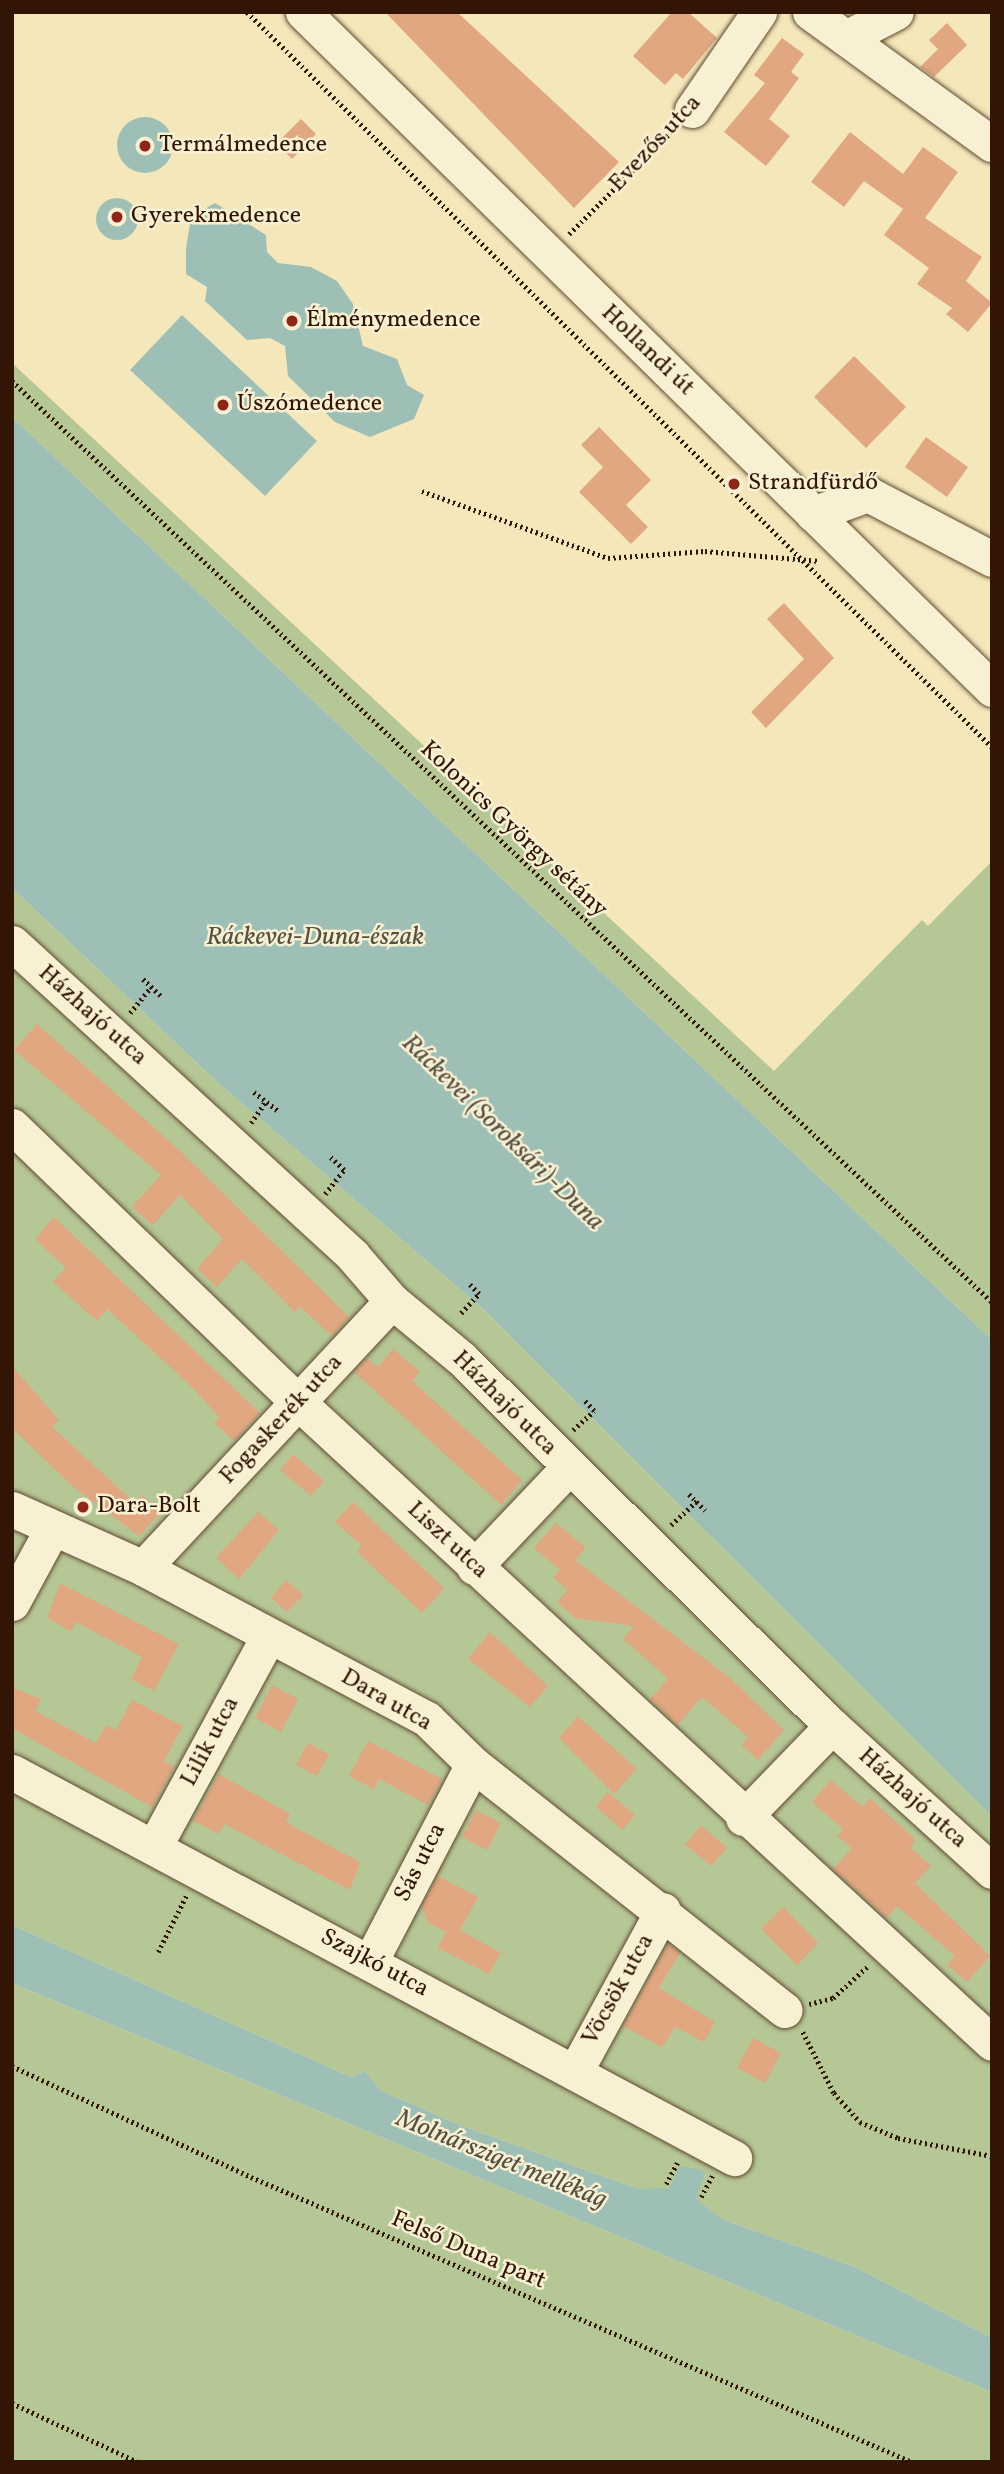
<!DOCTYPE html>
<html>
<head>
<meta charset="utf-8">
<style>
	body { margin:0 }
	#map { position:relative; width:1004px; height:2474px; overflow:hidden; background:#f4e8ba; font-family:Vollkorn,serif }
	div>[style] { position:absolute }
	.green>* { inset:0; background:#b5c795 }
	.water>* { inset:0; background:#9dbfb6 }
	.round { border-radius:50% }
	.building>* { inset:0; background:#e0a780 }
	.path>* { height:4.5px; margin-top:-2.25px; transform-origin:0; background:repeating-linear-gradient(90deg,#321504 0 2px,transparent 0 5.5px) }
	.roads { filter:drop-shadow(0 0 2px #624a32) drop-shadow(0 0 2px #624a32) }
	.minor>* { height:35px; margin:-17.5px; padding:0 17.5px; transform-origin:17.5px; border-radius:17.5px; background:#f8f0d2 }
	.dots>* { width:19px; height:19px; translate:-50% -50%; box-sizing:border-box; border:4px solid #f8f0d2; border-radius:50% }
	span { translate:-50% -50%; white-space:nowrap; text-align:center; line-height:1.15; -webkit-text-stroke:5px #f8f0d2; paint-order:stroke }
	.street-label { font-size:24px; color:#321504 }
	.poi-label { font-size:24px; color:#321504 }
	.left { translate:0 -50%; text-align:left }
	.water-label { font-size:26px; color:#575042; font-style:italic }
	.frame { position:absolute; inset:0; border:14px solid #321504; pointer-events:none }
</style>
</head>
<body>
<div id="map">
	<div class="green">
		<div style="clip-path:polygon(12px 363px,774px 1071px,922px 920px,928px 926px,992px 861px,992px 1340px,12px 417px)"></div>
		<div style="clip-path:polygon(12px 888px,216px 1081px,483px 1309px,992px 1817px,992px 2338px,855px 2267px,722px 2219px,695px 2199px,706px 2174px,699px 2170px,670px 2189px,639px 2189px,457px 2124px,380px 2090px,365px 2071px,351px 2077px,12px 1925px)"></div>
		<div style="clip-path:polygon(12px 1983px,992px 2392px,992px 2462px,12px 2462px)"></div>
	</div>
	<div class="water">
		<div class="round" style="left:117px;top:117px;width:56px;height:56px"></div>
		<div class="round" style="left:96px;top:198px;width:42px;height:42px"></div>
		<div style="clip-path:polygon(215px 203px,266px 235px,267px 252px,278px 263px,311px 267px,337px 281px,353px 304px,363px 346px,397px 359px,407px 385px,424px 395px,414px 419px,370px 437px,335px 422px,288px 376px,285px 346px,270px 338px,247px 340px,205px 301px,207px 287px,186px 274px,186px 249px,191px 217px)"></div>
		<div style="clip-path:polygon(182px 315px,317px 441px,265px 496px,130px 370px)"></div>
		<div style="clip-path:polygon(12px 417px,992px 1340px,992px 1817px,483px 1309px,216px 1081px,12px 888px)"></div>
		<div style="clip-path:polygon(12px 1925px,351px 2077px,365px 2071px,380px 2090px,457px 2124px,639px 2189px,669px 2188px,680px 2166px,698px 2169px,706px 2173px,696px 2199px,722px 2219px,855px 2267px,992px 2338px,992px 2392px,12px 1983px)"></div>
	</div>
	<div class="building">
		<div style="clip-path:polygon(385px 12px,457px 12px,619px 162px,574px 208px)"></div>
		<div style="clip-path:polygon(672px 12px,688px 12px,717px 38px,683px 79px,676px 73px,665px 85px,633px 56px)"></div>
		<div style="clip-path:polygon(947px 23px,967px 45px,934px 77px,920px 67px,938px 49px,929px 40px)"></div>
		<div style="clip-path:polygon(782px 38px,804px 54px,791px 72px,799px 78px,769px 119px,790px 136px,766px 166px,724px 132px,765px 83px,754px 75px)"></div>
		<div style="clip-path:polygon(301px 119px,316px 134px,292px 159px,277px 143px)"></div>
		<div style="clip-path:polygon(850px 132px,903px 174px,923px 147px,958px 172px,925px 218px,982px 257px,966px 281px,992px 303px,968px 332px,946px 314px,952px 308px,917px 284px,929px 268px,884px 235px,903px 209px,864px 181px,844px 207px,811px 182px)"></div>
		<div style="clip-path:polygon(854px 356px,906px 407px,866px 448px,814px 397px)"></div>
		<div style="clip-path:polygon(599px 427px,651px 480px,626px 505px,648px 527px,631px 544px,579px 492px,603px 467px,581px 445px)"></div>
		<div style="clip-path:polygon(926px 437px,968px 467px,947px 497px,905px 467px)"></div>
		<div style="clip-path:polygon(784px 603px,834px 658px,766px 728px,751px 712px,804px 659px,767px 619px)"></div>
		<div style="clip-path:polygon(37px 1024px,177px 1148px,349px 1317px,332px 1336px,300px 1307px,295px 1312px,242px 1259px,217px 1287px,197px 1269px,223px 1239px,180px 1195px,153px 1225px,132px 1207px,161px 1175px,14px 1050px)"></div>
		<div style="clip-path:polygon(54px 1217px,260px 1413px,234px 1441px,214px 1423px,219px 1417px,193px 1388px,107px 1309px,97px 1321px,53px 1282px,66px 1268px,35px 1239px)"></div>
		<div style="clip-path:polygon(393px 1349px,420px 1372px,412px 1381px,522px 1480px,501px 1505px,354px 1372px,367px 1358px,378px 1367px)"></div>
		<div style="clip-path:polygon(12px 1366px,59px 1420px,52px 1427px,135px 1503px,142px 1495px,161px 1512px,139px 1536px,72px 1486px,12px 1428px)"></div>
		<div style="clip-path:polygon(293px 1454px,324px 1481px,311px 1496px,280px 1470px)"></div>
		<div style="clip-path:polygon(353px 1502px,444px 1588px,422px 1613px,357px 1552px,362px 1546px,335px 1522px)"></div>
		<div style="clip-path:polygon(258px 1512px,279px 1530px,239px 1579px,216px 1558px)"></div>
		<div style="clip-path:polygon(556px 1523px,586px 1548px,575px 1560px,730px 1678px,784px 1730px,758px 1760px,741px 1745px,748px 1737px,702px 1697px,678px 1725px,650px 1699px,668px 1679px,623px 1639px,634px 1626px,575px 1618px,557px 1602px,568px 1590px,553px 1577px,560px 1570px,534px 1548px)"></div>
		<div style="clip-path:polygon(286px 1580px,303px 1595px,287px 1612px,271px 1598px)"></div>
		<div style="clip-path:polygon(60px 1583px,179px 1644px,154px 1691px,131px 1679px,142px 1657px,76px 1622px,71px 1631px,47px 1618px)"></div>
		<div style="clip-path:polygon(490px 1632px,548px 1686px,530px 1707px,468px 1659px)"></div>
		<div style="clip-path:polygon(272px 1685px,298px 1699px,281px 1732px,255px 1718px)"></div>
		<div style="clip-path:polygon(12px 1688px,41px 1699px,35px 1711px,96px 1743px,106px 1725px,116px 1730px,132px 1700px,183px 1726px,164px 1761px,174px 1766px,152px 1807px,12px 1728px)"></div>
		<div style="clip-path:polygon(578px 1716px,637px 1769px,614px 1794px,559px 1738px)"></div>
		<div style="clip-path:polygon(368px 1741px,442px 1779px,428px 1805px,379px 1779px,374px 1789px,349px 1776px)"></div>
		<div style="clip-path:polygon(308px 1743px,329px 1754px,317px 1776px,296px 1765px)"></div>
		<div style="clip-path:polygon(219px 1774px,290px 1814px,286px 1821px,296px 1828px,360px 1862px,350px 1890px,224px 1824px,219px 1834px,193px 1821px)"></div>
		<div style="clip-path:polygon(831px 1780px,863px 1807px,870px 1798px,916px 1840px,910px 1847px,931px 1866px,915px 1883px,990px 1956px,967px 1982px,947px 1965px,955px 1956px,897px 1906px,887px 1918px,833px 1869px,852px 1848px,837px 1836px,843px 1829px,812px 1802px)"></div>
		<div style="clip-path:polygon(608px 1792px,635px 1815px,622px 1830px,596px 1807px)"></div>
		<div style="clip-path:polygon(476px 1810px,501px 1823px,487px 1850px,462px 1837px)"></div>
		<div style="clip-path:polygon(701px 1825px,727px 1848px,711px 1866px,685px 1844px)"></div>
		<div style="clip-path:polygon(438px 1876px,478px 1897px,460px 1930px,501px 1953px,489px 1974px,438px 1948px,446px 1932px,427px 1922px,422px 1905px)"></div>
		<div style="clip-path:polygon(783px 1907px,818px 1943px,797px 1965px,761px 1929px)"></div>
		<div style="clip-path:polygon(668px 1944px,680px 1953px,659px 1988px,715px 2022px,704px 2042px,675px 2027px,662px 2047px,623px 2026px)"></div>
		<div style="clip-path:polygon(753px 2038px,781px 2053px,765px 2083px,737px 2068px)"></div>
	</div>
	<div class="path">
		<div style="left:247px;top:12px;width:1047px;rotate:44.61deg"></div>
		<div style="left:569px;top:234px;width:148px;rotate:-45deg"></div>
		<div style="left:12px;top:381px;width:1345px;rotate:43.22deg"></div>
		<div style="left:422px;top:491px;width:198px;rotate:19.8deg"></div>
		<div style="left:608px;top:558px;width:97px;rotate:-4.1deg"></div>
		<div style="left:705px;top:551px;width:115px;rotate:5deg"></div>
		<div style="left:143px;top:979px;width:25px;rotate:43deg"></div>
		<div style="left:130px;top:1013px;width:33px;rotate:-51deg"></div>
		<div style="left:254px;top:1092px;width:31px;rotate:38deg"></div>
		<div style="left:251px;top:1123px;width:27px;rotate:-56deg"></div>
		<div style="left:325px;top:1194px;width:31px;rotate:-52deg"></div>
		<div style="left:344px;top:1170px;width:21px;rotate:-137deg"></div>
		<div style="left:461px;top:1313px;width:26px;rotate:-47deg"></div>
		<div style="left:479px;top:1294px;width:13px;rotate:-135deg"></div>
		<div style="left:573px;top:1430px;width:28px;rotate:-42deg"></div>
		<div style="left:594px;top:1411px;width:16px;rotate:-133deg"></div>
		<div style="left:689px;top:1494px;width:23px;rotate:45deg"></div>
		<div style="left:671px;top:1525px;width:35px;rotate:-43deg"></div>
		<div style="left:158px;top:1952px;width:63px;rotate:-63.4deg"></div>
		<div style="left:809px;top:2004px;width:25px;rotate:-14deg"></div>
		<div style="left:833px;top:1998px;width:47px;rotate:-42.4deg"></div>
		<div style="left:803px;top:2032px;width:68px;rotate:63.1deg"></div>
		<div style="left:834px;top:2093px;width:39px;rotate:48deg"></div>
		<div style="left:860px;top:2122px;width:41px;rotate:22.8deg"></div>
		<div style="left:898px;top:2138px;width:96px;rotate:10.8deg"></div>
		<div style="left:12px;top:2066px;width:264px;rotate:24.9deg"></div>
		<div style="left:251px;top:2177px;width:720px;rotate:23.32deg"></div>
		<div style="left:666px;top:2184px;width:27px;rotate:-62deg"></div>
		<div style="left:701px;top:2197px;width:24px;rotate:-62deg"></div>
		<div style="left:12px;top:2403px;width:139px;rotate:25.1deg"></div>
	</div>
	<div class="roads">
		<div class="minor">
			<div style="left:303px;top:12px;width:966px;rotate:44.5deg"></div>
			<div style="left:810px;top:12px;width:225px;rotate:36deg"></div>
			<div style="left:846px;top:38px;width:56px;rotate:-27.5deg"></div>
			<div style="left:692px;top:110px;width:119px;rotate:-55.6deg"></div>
			<div style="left:813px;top:514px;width:59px;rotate:-20deg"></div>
			<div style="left:868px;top:494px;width:140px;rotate:27.7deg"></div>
			<div style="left:12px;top:943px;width:463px;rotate:42.5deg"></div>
			<div style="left:353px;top:1256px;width:60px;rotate:49.1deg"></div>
			<div style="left:392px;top:1301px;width:91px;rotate:39.6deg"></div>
			<div style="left:462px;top:1359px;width:521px;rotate:44.77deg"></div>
			<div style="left:832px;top:1726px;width:216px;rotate:42.2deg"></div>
			<div style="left:12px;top:1126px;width:399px;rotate:44deg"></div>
			<div style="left:299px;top:1403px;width:943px;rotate:42.72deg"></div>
			<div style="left:12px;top:1509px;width:144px;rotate:24.2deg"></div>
			<div style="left:143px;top:1568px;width:322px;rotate:28deg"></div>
			<div style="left:427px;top:1719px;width:64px;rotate:44.4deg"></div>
			<div style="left:473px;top:1764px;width:397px;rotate:38.3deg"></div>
			<div style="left:474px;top:1567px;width:137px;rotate:-46.5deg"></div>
			<div style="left:143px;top:1568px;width:365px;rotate:-47deg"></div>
			<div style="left:12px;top:1603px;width:82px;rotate:-61.6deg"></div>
			<div style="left:12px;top:1772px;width:819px;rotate:28.13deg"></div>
			<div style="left:743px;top:1818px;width:128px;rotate:-45.9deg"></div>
			<div style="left:154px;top:1847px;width:239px;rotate:-61.5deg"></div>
			<div style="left:370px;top:1962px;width:223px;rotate:-62.5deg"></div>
			<div style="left:576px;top:2070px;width:182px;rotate:-61.5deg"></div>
		</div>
	</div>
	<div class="dots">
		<div style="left:145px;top:146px;background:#8f2418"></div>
		<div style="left:117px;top:217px;background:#8f2418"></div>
		<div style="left:292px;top:321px;background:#8f2418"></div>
		<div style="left:223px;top:405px;background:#8f2418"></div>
		<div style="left:734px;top:484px;background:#8f2418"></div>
		<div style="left:83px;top:1507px;background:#8f2418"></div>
	</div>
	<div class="street-label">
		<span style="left:656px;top:144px;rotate:-47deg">Evezős utca</span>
		<span style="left:647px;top:351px;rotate:44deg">Hollandi út</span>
		<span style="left:513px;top:830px;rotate:43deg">Kolonics György sétány</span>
		<span style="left:92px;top:1016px;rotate:42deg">Házhajó utca</span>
		<span style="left:504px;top:1404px;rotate:45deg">Házhajó utca</span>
		<span style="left:282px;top:1420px;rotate:-47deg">Fogaskerék utca</span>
		<span style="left:447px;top:1541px;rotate:43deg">Liszt utca</span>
		<span style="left:386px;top:1701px;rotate:30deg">Dara utca</span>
		<span style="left:211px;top:1742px;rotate:-62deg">Lilik utca</span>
		<span style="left:912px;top:1799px;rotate:42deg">Házhajó utca</span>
		<span style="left:421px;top:1863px;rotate:-63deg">Sás utca</span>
		<span style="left:374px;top:1964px;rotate:28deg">Szajkó utca</span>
		<span style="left:619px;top:1990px;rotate:-61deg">Vöcsök utca</span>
		<span style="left:468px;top:2251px;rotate:23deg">Felső Duna part</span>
	</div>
	<div class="poi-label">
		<span class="left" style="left:159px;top:146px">Termálmedence</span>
		<span class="left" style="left:131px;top:217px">Gyerekmedence</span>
		<span class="left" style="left:306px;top:321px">Élménymedence</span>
		<span class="left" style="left:237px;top:405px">Úszómedence</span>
		<span class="left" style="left:748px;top:484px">Strandfürdő</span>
		<span class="left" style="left:97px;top:1507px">Dara-Bolt</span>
	</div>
	<div class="water-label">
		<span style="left:315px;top:938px">Ráckevei-Duna-észak</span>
		<span style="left:502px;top:1133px;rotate:44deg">Ráckevei (Soroksári)-Duna</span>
		<span style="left:501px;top:2160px;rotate:22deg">Molnársziget mellékág</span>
	</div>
	<div class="frame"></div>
</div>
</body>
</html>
